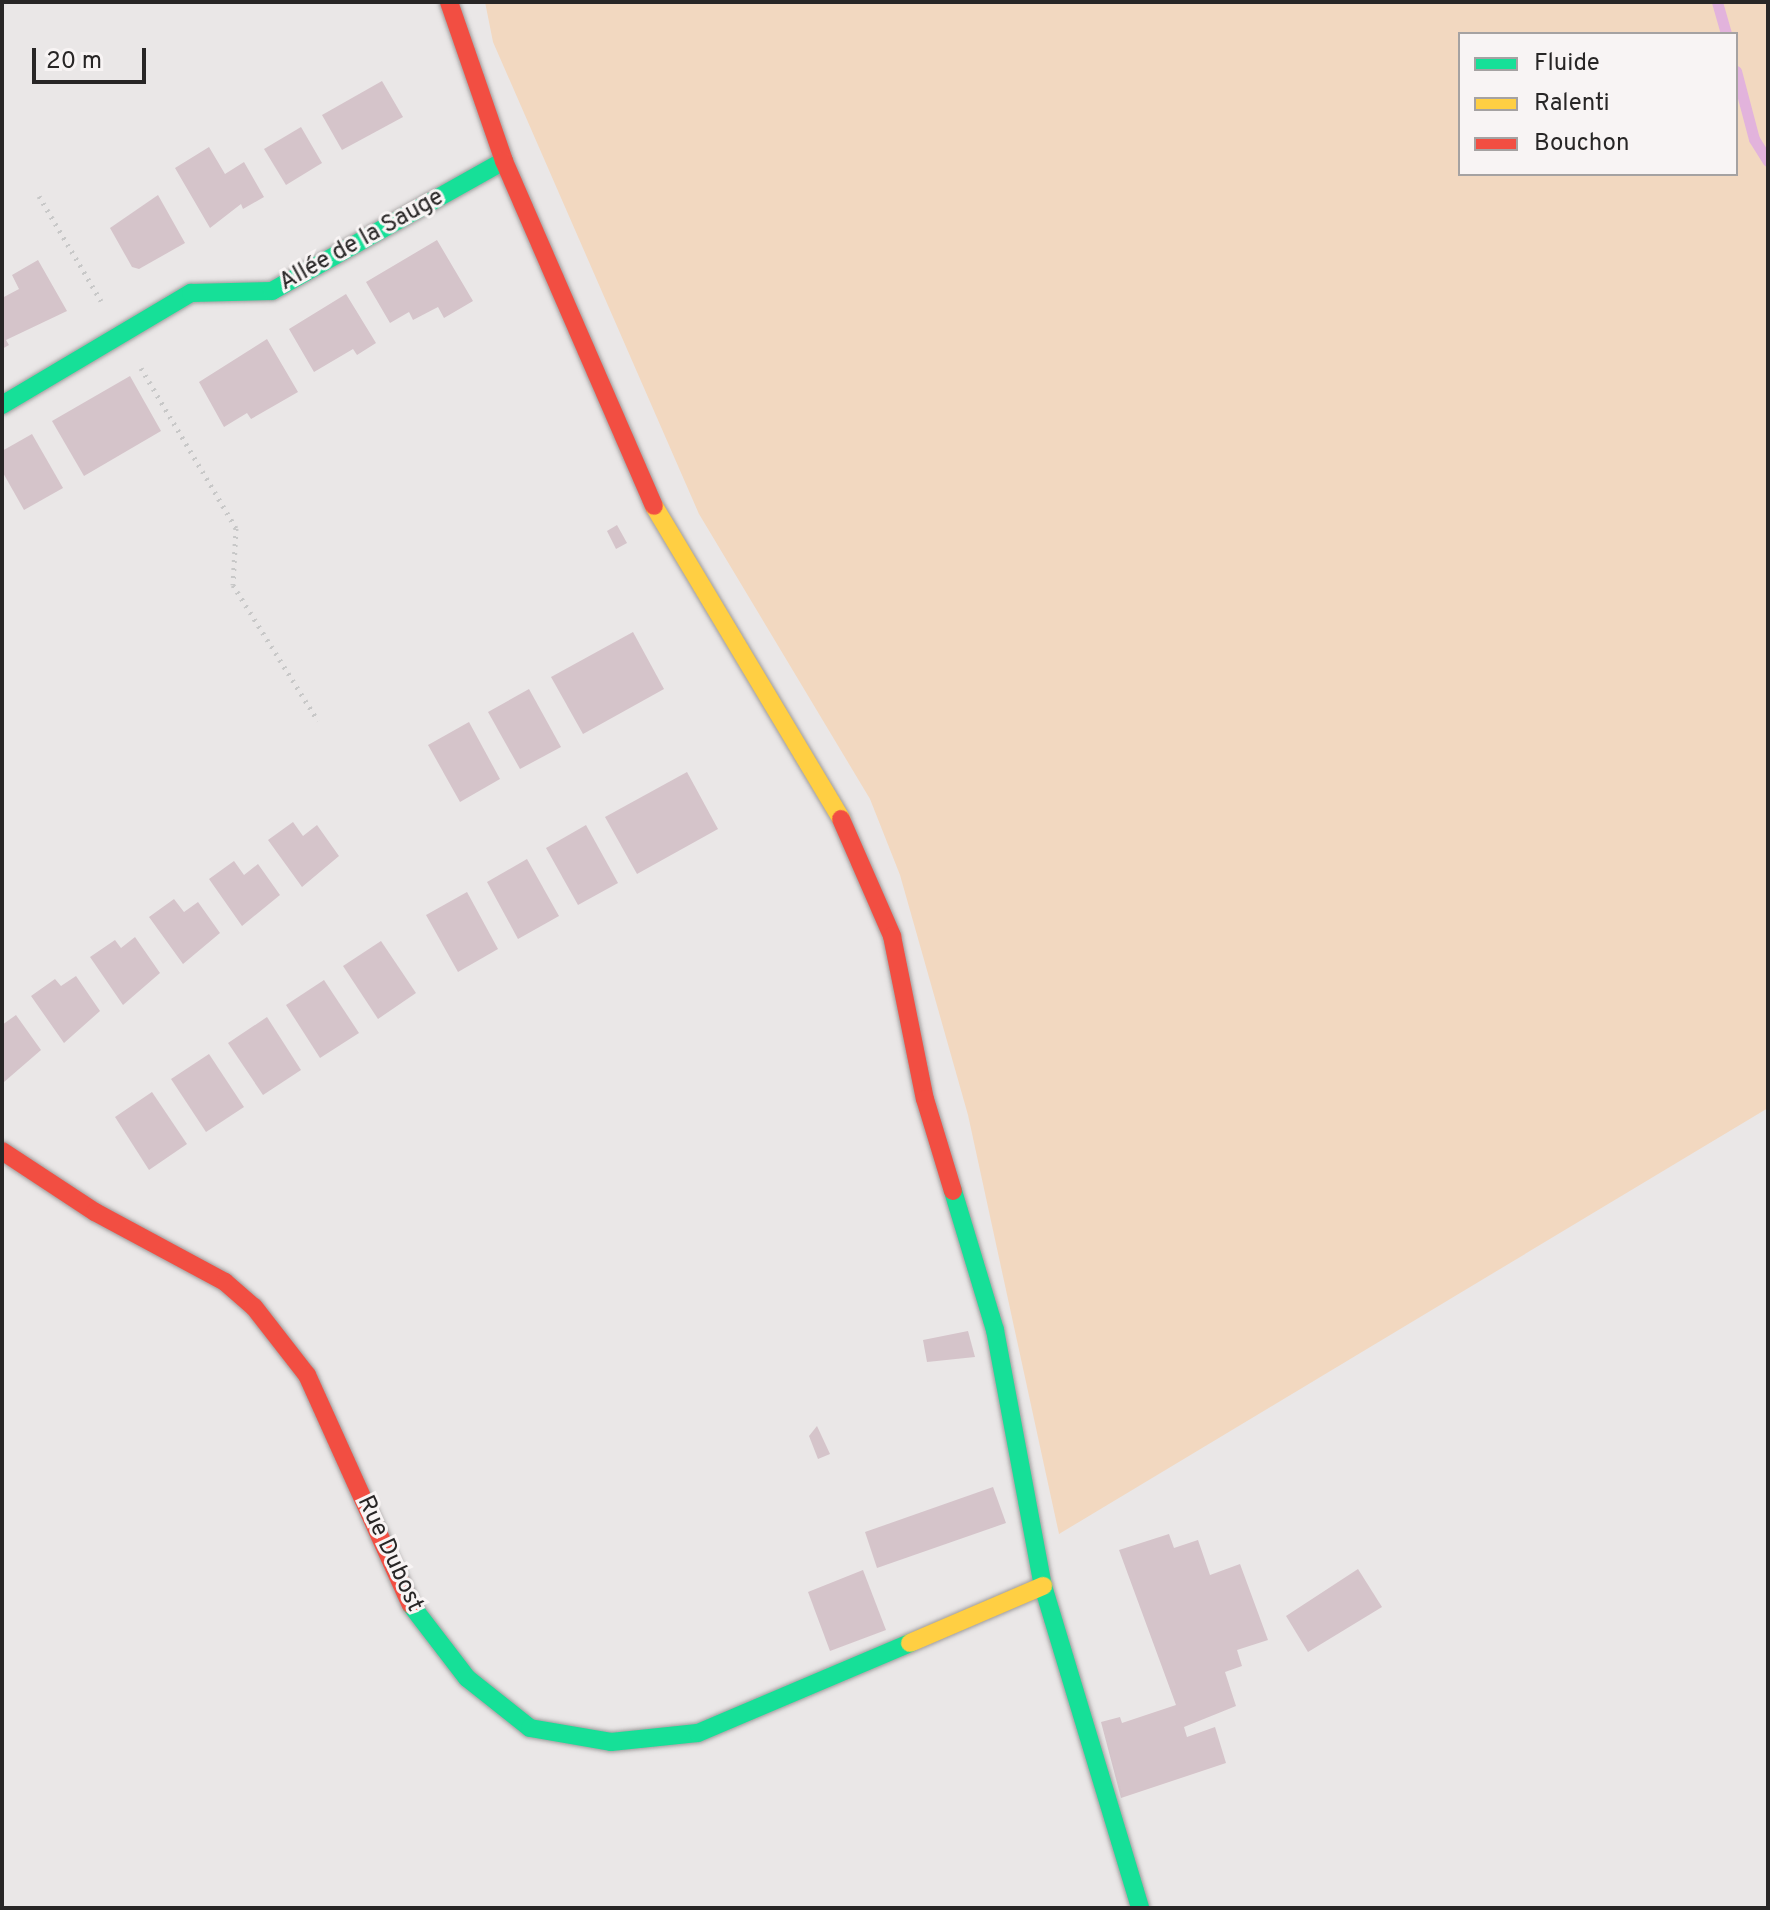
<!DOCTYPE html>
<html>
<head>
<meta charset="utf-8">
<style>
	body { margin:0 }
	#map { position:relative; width:1770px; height:1910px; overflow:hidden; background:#eae7e7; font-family:Overpass,sans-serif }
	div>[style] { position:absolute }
	.green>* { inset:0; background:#f2d8c0 }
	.stream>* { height:11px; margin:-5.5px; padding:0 5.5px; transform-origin:5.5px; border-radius:5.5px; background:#e2b3dc }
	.building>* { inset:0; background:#d5c4ca }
	.path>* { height:5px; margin-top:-2.5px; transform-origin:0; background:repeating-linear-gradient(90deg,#c8c8c8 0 2px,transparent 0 8px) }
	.roads { filter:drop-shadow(0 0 2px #9f9c9c) drop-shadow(0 0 2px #9f9c9c) }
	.fast>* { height:18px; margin:-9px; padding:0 9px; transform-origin:9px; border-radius:9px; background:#16e098 }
	.slow>* { height:18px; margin:-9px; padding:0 9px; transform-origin:9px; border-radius:9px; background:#ffcf43 }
	.jam>* { height:18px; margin:-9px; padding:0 9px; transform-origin:9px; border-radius:9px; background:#f24e42 }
	span { translate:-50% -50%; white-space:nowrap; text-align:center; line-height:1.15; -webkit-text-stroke:6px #f8f4f4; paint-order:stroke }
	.street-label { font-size:24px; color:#282626 }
	.frame { position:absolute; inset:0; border:4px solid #282626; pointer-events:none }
	.legend { position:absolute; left:1458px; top:32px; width:280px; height:144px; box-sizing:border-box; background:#f8f4f4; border:2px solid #a5a2a2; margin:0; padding:10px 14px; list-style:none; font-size:24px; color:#282626 }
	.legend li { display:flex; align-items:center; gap:16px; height:40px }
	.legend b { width:40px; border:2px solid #a5a2a2 }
	.scale { position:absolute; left:32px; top:48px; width:114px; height:36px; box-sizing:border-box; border:4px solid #282626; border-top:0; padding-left:10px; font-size:24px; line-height:28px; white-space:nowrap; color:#282626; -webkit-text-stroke:6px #f8f4f4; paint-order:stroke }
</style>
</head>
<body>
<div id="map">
	<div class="green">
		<div style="clip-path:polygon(evenodd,485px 2px,1768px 2px,1768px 1108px,1059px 1534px,968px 1115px,900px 875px,870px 799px,699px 514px,493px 42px,485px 2px,1460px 34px,1736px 34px,1736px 174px,1460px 174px,1460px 34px)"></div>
	</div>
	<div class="stream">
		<div style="left:1717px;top:2px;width:33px;rotate:74deg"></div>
		<div style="left:1736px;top:71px;width:70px;rotate:75.2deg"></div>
		<div style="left:1754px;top:139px;width:26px;rotate:58deg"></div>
	</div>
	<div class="building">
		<div style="clip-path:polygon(382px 81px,403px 117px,342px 150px,322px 115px)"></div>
		<div style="clip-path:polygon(301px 127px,322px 163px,286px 185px,264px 149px)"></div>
		<div style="clip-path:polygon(209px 147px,225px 174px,244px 162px,264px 197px,243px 209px,241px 204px,210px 228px,175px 168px)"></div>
		<div style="clip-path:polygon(158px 195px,185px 243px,139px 269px,132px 267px,110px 228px)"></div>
		<div style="clip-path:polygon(437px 240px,473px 301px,444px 318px,438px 307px,413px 320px,409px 312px,390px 323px,366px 282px)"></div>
		<div style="clip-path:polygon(38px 260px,67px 311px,6px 340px,9px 345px,2px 349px,2px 298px,19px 289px,12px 275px)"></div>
		<div style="clip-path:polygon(346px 294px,376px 343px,357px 355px,353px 349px,314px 372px,289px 329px)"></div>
		<div style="clip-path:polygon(267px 339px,298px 392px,251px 419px,247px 413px,224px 427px,199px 382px)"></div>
		<div style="clip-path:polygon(130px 376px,161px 431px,84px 476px,52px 421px)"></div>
		<div style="clip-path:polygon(32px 434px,63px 488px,24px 510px,2px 471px,2px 451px)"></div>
		<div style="clip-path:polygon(617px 525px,627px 543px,616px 549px,607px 531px)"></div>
		<div style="clip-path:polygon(633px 632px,664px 689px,583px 734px,551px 677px)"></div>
		<div style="clip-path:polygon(529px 689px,561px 747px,520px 769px,488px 712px)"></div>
		<div style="clip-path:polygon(469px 722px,500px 779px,460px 802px,428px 745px)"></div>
		<div style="clip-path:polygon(687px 772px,718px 829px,637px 874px,605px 817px)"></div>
		<div style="clip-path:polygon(293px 822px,303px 836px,317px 825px,339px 856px,302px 887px,268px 840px)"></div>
		<div style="clip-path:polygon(586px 825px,618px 883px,578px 905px,546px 848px)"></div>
		<div style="clip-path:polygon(527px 859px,559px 916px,518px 939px,487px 882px)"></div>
		<div style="clip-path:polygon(234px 861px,244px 875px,258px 864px,280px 895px,242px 926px,209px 879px)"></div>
		<div style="clip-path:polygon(467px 892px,498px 949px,458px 972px,426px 915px)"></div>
		<div style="clip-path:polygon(174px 899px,184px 912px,198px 902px,220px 933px,183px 964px,149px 917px)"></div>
		<div style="clip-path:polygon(135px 937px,160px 973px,123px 1005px,90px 957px,115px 940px,121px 948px)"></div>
		<div style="clip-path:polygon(381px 941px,416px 993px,378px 1019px,343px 966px)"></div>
		<div style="clip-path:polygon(76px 976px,100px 1011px,64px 1043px,31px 996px,55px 979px,61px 986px)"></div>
		<div style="clip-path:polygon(324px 980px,359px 1033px,320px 1058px,286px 1005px)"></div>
		<div style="clip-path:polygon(16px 1015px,41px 1050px,4px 1082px,2px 1025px)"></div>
		<div style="clip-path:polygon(267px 1017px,301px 1070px,263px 1095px,228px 1043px)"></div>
		<div style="clip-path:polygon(209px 1054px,244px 1107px,206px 1132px,171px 1079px)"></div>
		<div style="clip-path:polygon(152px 1092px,187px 1144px,149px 1170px,115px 1117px)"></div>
		<div style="clip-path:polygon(968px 1331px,975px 1357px,927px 1362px,923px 1340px)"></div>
		<div style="clip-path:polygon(817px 1426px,830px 1454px,818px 1459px,809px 1436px)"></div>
		<div style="clip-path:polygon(993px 1487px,1006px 1523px,877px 1568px,865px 1532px)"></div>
		<div style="clip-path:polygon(1169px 1534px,1174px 1548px,1198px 1540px,1210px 1575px,1240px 1564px,1268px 1640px,1237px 1650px,1242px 1666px,1225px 1672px,1236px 1706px,1184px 1727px,1187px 1737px,1215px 1727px,1226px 1763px,1121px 1798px,1101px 1722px,1120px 1717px,1122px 1723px,1176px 1705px,1119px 1550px)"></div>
		<div style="clip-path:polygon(1358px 1569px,1382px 1607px,1308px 1652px,1286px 1616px)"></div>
		<div style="clip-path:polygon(863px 1570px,886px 1630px,830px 1651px,808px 1592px)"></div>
	</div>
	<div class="path">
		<div style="left:39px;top:196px;width:122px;rotate:59.4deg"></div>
		<div style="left:141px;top:368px;width:186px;rotate:59.3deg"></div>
		<div style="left:236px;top:528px;width:57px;rotate:93deg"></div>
		<div style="left:233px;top:585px;width:160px;rotate:58deg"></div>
	</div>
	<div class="roads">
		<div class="fast">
			<div style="left:2px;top:405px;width:220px;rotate:-30.7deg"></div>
			<div style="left:191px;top:293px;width:81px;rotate:-1.4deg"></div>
			<div style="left:272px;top:291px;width:266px;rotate:-29.3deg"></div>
			<div style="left:953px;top:1191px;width:145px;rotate:73.2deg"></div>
			<div style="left:995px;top:1330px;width:260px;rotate:79.4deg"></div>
			<div style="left:1043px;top:1586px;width:336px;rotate:73.2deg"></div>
			<div style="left:411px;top:1605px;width:92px;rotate:52.5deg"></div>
			<div style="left:467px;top:1678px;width:80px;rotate:38.4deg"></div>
			<div style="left:530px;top:1728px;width:82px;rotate:9.8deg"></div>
			<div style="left:611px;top:1742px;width:87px;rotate:-5.9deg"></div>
			<div style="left:698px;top:1733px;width:230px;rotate:-23deg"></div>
		</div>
		<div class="slow">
			<div style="left:654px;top:506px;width:365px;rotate:59.1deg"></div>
			<div style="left:910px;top:1643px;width:145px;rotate:-23.2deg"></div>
		</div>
		<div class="jam">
			<div style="left:449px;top:2px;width:168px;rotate:70.9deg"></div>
			<div style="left:504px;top:161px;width:376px;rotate:66.5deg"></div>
			<div style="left:841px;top:819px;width:128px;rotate:66.4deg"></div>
			<div style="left:892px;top:936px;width:166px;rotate:78.6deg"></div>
			<div style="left:925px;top:1099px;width:96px;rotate:73.1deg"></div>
			<div style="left:2px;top:1151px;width:111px;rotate:33.3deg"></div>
			<div style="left:95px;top:1212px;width:148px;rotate:28.3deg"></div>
			<div style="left:225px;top:1282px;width:38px;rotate:41deg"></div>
			<div style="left:254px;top:1307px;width:86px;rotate:52.1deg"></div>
			<div style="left:307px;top:1375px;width:252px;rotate:65.7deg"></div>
		</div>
	</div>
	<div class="street-label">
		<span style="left:362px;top:241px;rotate:-29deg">Allée de la Sauge</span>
		<span style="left:389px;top:1554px;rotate:65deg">Rue Dubost</span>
	</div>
	<div class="frame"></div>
	<ul class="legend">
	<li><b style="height:10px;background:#16e098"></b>Fluide</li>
	<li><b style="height:10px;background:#ffcf43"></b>Ralenti</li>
	<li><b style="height:10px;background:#f24e42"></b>Bouchon</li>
	</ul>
	<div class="scale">20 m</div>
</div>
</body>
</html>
